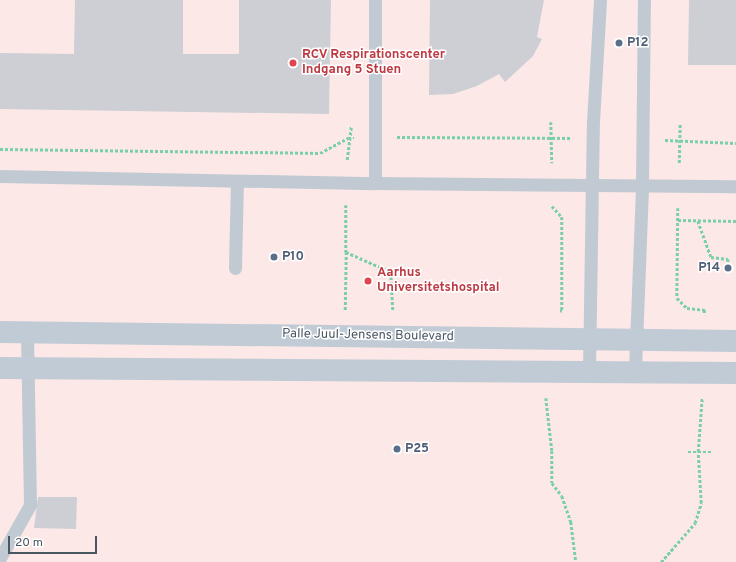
<!DOCTYPE html>
<html>
<head>
<meta charset="utf-8">
<style>
	body { margin:0 }
	#map { position:relative; width:736px; height:562px; overflow:hidden; background:#f5f3f3; font-family:Overpass,sans-serif }
	div>[style] { position:absolute }
	.medical>* { inset:0; background:#fce8e6 }
	.building>* { inset:0; background:#cdcfd5 }
	.path>* { height:2.5px; margin-top:-1.25px; transform-origin:0; background:repeating-linear-gradient(90deg,#7ad0a6 0 3px,transparent 0 5px) }
	.lane>* { height:13px; margin:-6.5px; padding:0 6.5px; transform-origin:6.5px; border-radius:6.5px; background:#c1cad2 }
	.secondary>* { height:22px; margin:-11px; padding:0 11px; transform-origin:11px; border-radius:11px; background:#c1cbd6 }
	.dots>* { width:11px; height:11px; translate:-50% -50%; box-sizing:border-box; border:2px solid #fff; border-radius:50% }
	span { translate:-50% -50%; white-space:nowrap; text-align:center; line-height:1.15; -webkit-text-stroke:3px #fff; paint-order:stroke }
	.service-label { font-size:13px; color:#4e5e75; font-weight:700 }
	.left { translate:0 -50%; text-align:left }
	.right { translate:-100% -50%; text-align:right }
	.health-label { font-size:13px; color:#be3a42; font-weight:700 }
	.street-label { font-size:13px; color:#4a5661 }
	.scale { position:absolute; left:8px; top:536px; width:89px; height:18px; box-sizing:border-box; border:2px solid #4a5661; border-top:0; padding-left:5px; font-size:12px; line-height:14px; white-space:nowrap; color:#4a5661; -webkit-text-stroke:3px #fff; paint-order:stroke }
</style>
</head>
<body>
<div id="map">
	<div class="medical">
		<div style="clip-path:polygon(0 0,736px 0,736px 562px,0 562px)"></div>
	</div>
	<div class="building">
		<div style="clip-path:polygon(75px 0,183px 0,183px 54px,239px 54px,239px 0,331px 0,329px 114px,0 109px,0 53px,74px 54px)"></div>
		<div style="clip-path:polygon(430px 0,544px 0,537px 37px,542px 39px,533px 56px,505px 82px,499px 74px,477px 86px,453px 94px,429px 95px)"></div>
		<div style="clip-path:polygon(689px 0,736px 0,736px 65px,688px 65px)"></div>
		<div style="clip-path:polygon(38px 497px,77px 497px,76px 529px,34px 528px)"></div>
	</div>
	<div class="path">
		<div style="left:551px;top:122px;width:41px;rotate:88.6deg"></div>
		<div style="left:397px;top:137px;width:175px;rotate:0.3deg"></div>
		<div style="left:665px;top:140px;width:71px;rotate:2.4deg"></div>
		<div style="left:0;top:149px;width:320px;rotate:0.7deg"></div>
		<div style="left:320px;top:153px;width:32px;rotate:-28deg"></div>
		<div style="left:348px;top:138px;width:6px"></div>
		<div style="left:347px;top:160px;width:34px;rotate:-83deg"></div>
		<div style="left:679px;top:163px;width:40px;rotate:-88.6deg"></div>
		<div style="left:346px;top:205px;width:47px;rotate:90deg"></div>
		<div style="left:346px;top:252px;width:49px;rotate:24deg"></div>
		<div style="left:391px;top:272px;width:38px;rotate:87deg"></div>
		<div style="left:552px;top:206px;width:15px;rotate:48deg"></div>
		<div style="left:562px;top:217px;width:94px;rotate:90deg"></div>
		<div style="left:562px;top:311px;width:2px;rotate:180deg"></div>
		<div style="left:678px;top:208px;width:90px;rotate:90.6deg"></div>
		<div style="left:677px;top:298px;width:14px;rotate:45deg"></div>
		<div style="left:687px;top:308px;width:18px;rotate:6deg"></div>
		<div style="left:705px;top:310px;width:5px;rotate:101deg"></div>
		<div style="left:678px;top:220px;width:58px;rotate:1deg"></div>
		<div style="left:698px;top:221px;width:38px;rotate:70deg"></div>
		<div style="left:711px;top:257px;width:17px;rotate:7deg"></div>
		<div style="left:728px;top:259px;width:11px;rotate:85deg"></div>
		<div style="left:345px;top:310px;width:58px;rotate:-89deg"></div>
		<div style="left:546px;top:398px;width:53px;rotate:83.5deg"></div>
		<div style="left:552px;top:451px;width:32px;rotate:90deg"></div>
		<div style="left:552px;top:483px;width:16px;rotate:52deg"></div>
		<div style="left:562px;top:496px;width:28px;rotate:71deg"></div>
		<div style="left:571px;top:522px;width:40px;rotate:82.9deg"></div>
		<div style="left:688px;top:452px;width:25px"></div>
		<div style="left:661px;top:562px;width:52px;rotate:-48.9deg"></div>
		<div style="left:695px;top:523px;width:21px;rotate:-73deg"></div>
		<div style="left:701px;top:503px;width:51px;rotate:-93.4deg"></div>
		<div style="left:698px;top:452px;width:54px;rotate:-85.8deg"></div>
	</div>
	<div class="lane">
		<div style="left:0;top:176px;width:375px;rotate:1.1deg"></div>
		<div style="left:375px;top:183px;width:361px;rotate:0.5deg"></div>
		<div style="left:375px;top:183px;width:183px;rotate:-90deg"></div>
		<div style="left:235px;top:268px;width:87px;rotate:-88.7deg"></div>
		<div style="left:635px;top:370px;width:186px;rotate:-87.8deg"></div>
		<div style="left:642px;top:184px;width:184px;rotate:-89.4deg"></div>
		<div style="left:589px;top:371px;width:249px;rotate:-89.1deg"></div>
		<div style="left:593px;top:122px;width:122px;rotate:-86.7deg"></div>
		<div style="left:0;top:558px;width:61px;rotate:-60.5deg"></div>
		<div style="left:30px;top:505px;width:173px;rotate:-91deg"></div>
	</div>
	<div class="secondary">
		<div style="left:0;top:332px;width:736px;rotate:0.7deg"></div>
		<div style="left:0;top:368px;width:736px;rotate:0.39deg"></div>
	</div>
	<div class="dots">
		<div style="left:619px;top:43px;background:#5c6f8a"></div>
		<div style="left:293px;top:63px;background:#e0444e"></div>
		<div style="left:274px;top:257px;background:#5c6f8a"></div>
		<div style="left:728px;top:268px;background:#5c6f8a"></div>
		<div style="left:368px;top:281px;background:#e0444e"></div>
		<div style="left:397px;top:449px;background:#5c6f8a"></div>
	</div>
	<div class="service-label">
		<span class="left" style="left:627px;top:43px">P12</span>
		<span class="left" style="left:282px;top:257px">P10</span>
		<span class="right" style="left:720px;top:268px">P14</span>
		<span class="left" style="left:405px;top:449px">P25</span>
	</div>
	<div class="health-label">
		<span class="left" style="left:302px;top:63px">RCV Respirationscenter<br>Indgang 5 Stuen</span>
		<span class="left" style="left:377px;top:281px">Aarhus<br>Universitetshospital</span>
	</div>
	<div class="street-label">
		<span style="left:368px;top:336px;rotate:1deg">Palle Juul-Jensens Boulevard</span>
	</div>
	<div class="scale">20 m</div>
</div>
</body>
</html>
